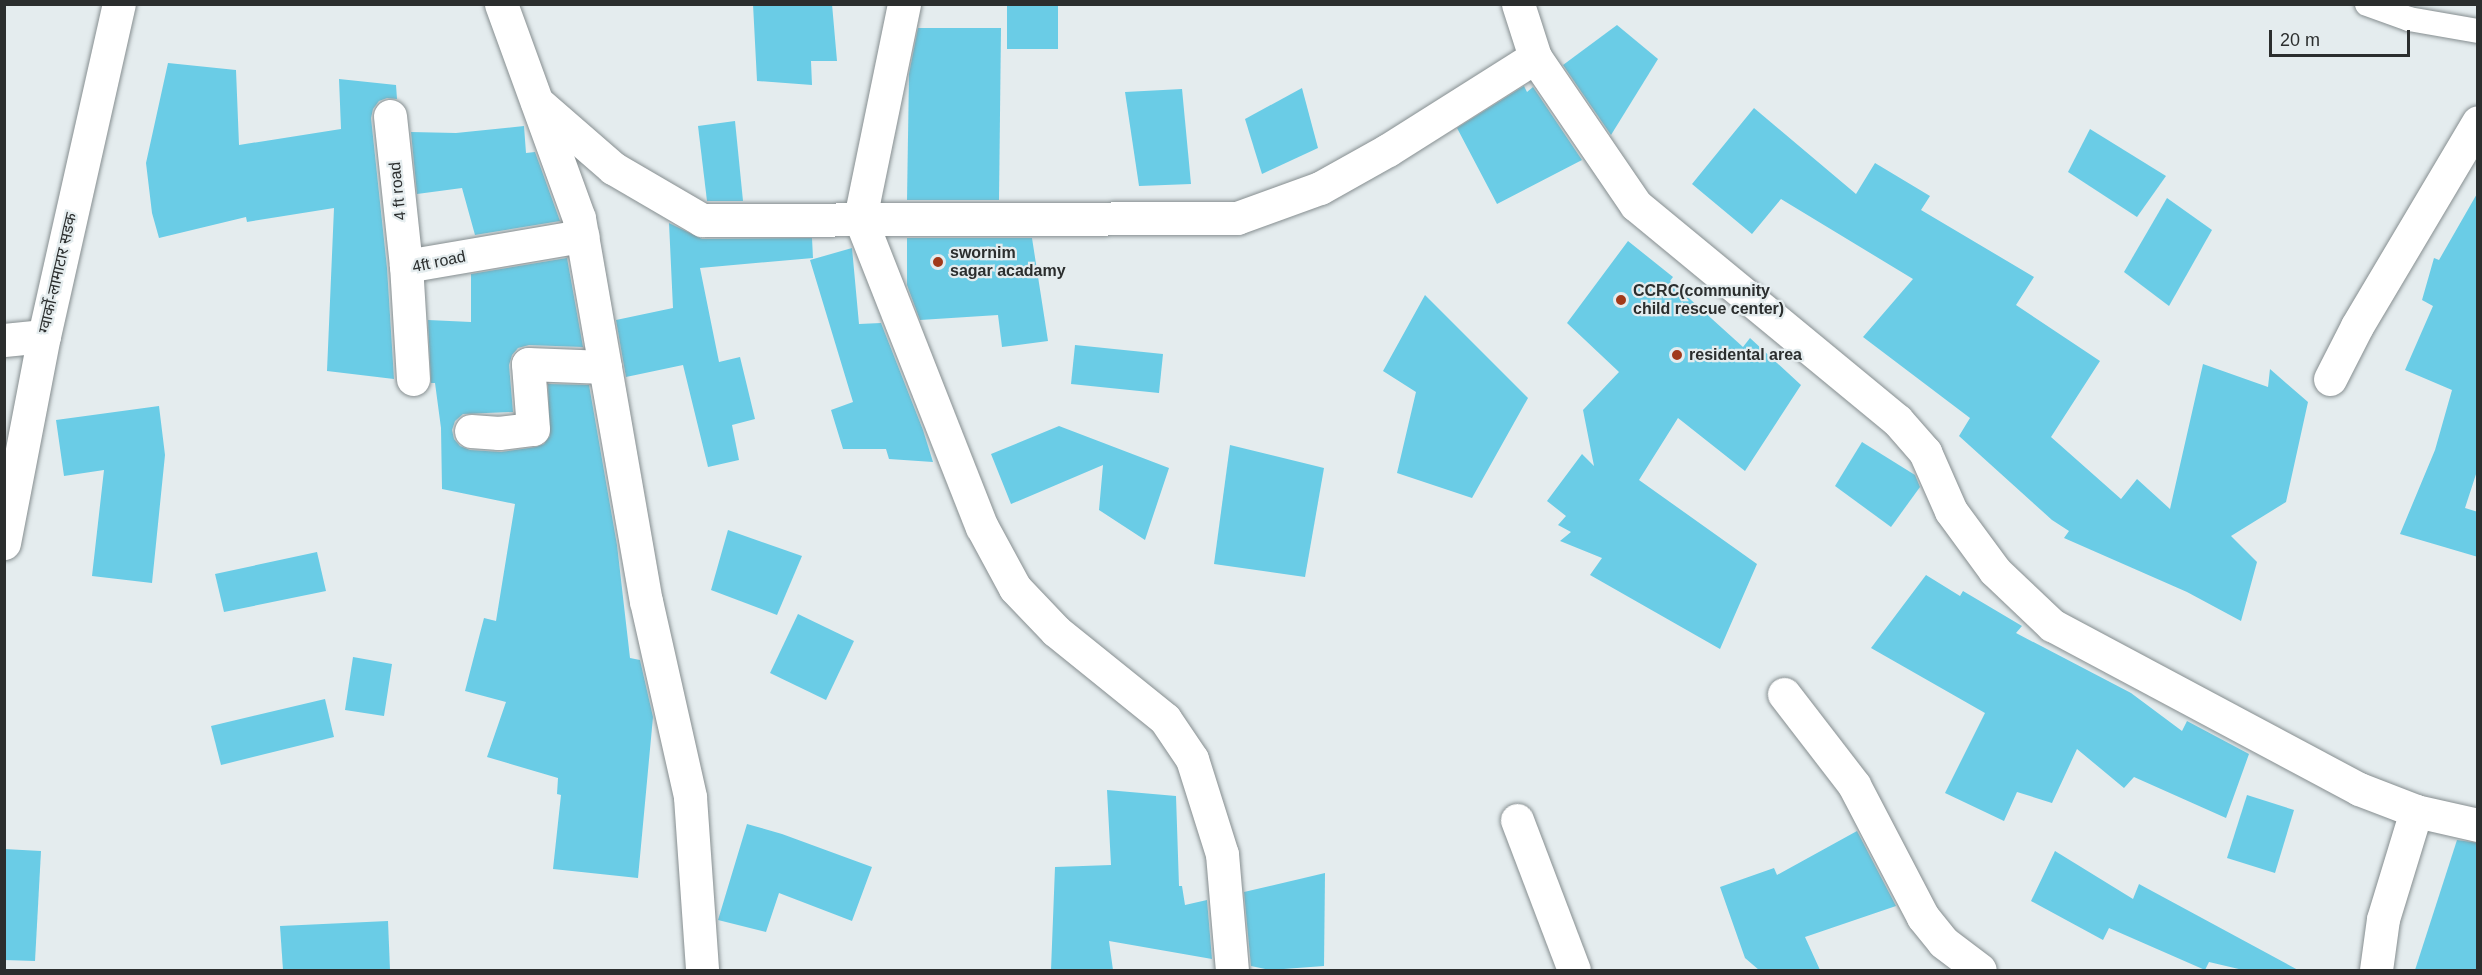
<!DOCTYPE html>
<html>
<head>
<meta charset="utf-8">
<style>
	body { margin:0 }
	#map { position:relative; width:2482px; height:975px; overflow:hidden; background:#e4ecee; font-family:Arial,"Noto Sans Devanagari",sans-serif }
	div>[style] { position:absolute }
	.building>* { inset:0; background:#6acce6 }
	.roads { filter:drop-shadow(0 0 2px #868e90) drop-shadow(0 0 2px #868e90) }
	.service>* { height:24px; margin:-12px; padding:0 12px; transform-origin:12px; border-radius:12px; background:#fff }
	.minor>* { height:33px; margin:-16.5px; padding:0 16.5px; transform-origin:16.5px; border-radius:16.5px; background:#fff }
	.secondary>* { height:33px; margin:-16.5px; padding:0 16.5px; transform-origin:16.5px; border-radius:16.5px; background:#fff }
	.dots>* { width:16px; height:16px; translate:-50% -50%; box-sizing:border-box; border:3px solid #e4ecee; border-radius:50% }
	span { translate:-50% -50%; white-space:nowrap; text-align:center; line-height:1.15; -webkit-text-stroke:4.5px #e4ecee; paint-order:stroke }
	.street-label { font-size:16px; color:#2b2e2e }
	.poi-label { font-size:16px; color:#2b2e2e; font-weight:700 }
	.left { translate:0 -50%; text-align:left }
	.frame { position:absolute; inset:0; border:6px solid #2b2e2e; pointer-events:none }
	.scale { position:absolute; left:2269px; top:30px; width:141px; height:27px; box-sizing:border-box; border:3px solid #2b2e2e; border-top:0; padding-left:8px; font-size:18px; line-height:21px; white-space:nowrap; color:#2b2e2e; -webkit-text-stroke:4px #e4ecee; paint-order:stroke }
</style>
</head>
<body>
<div id="map">
	<div class="building">
		<div style="clip-path:polygon(753px 4px,832px 4px,837px 61px,811px 61px,812px 85px,757px 81px)"></div>
		<div style="clip-path:polygon(1007px 4px,1058px 4px,1058px 49px,1007px 49px)"></div>
		<div style="clip-path:polygon(1617px 25px,1658px 59px,1611px 135px,1563px 65px)"></div>
		<div style="clip-path:polygon(918px 28px,1001px 28px,999px 200px,907px 200px,909px 74px)"></div>
		<div style="clip-path:polygon(168px 63px,236px 70px,239px 145px,341px 129px,339px 79px,396px 85px,397px 99px,387px 98px,379px 101px,373px 109px,371px 118px,387px 268px,394px 379px,327px 371px,334px 208px,247px 222px,246px 217px,159px 238px,152px 213px,146px 163px)"></div>
		<div style="clip-path:polygon(1524px 86px,1527px 92px,1533px 87px,1582px 160px,1497px 204px,1457px 128px)"></div>
		<div style="clip-path:polygon(1302px 88px,1318px 148px,1262px 174px,1245px 119px)"></div>
		<div style="clip-path:polygon(1182px 89px,1191px 184px,1139px 186px,1125px 92px)"></div>
		<div style="clip-path:polygon(1754px 108px,1856px 194px,1875px 163px,1930px 196px,1921px 210px,2034px 277px,2016px 305px,2100px 361px,2051px 437px,2121px 499px,2137px 479px,2170px 509px,2203px 364px,2268px 387px,2270px 369px,2308px 402px,2286px 502px,2231px 536px,2257px 562px,2241px 621px,2187px 592px,2064px 538px,2069px 531px,2052px 520px,1959px 436px,1970px 418px,1863px 337px,1913px 279px,1781px 199px,1752px 234px,1692px 184px)"></div>
		<div style="clip-path:polygon(735px 121px,743px 201px,707px 201px,698px 126px)"></div>
		<div style="clip-path:polygon(524px 126px,526px 153px,535px 152px,560px 221px,475px 235px,462px 188px,417px 194px,411px 132px,456px 133px)"></div>
		<div style="clip-path:polygon(2090px 129px,2166px 176px,2137px 217px,2068px 172px)"></div>
		<div style="clip-path:polygon(2478px 192px,2478px 468px,2465px 508px,2478px 512px,2478px 557px,2400px 534px,2435px 450px,2452px 390px,2405px 370px,2433px 306px,2422px 300px,2434px 258px,2439px 260px)"></div>
		<div style="clip-path:polygon(2167px 198px,2212px 230px,2169px 306px,2124px 272px)"></div>
		<div style="clip-path:polygon(669px 223px,702px 239px,812px 238px,813px 258px,700px 268px,719px 362px,740px 357px,755px 419px,732px 425px,739px 460px,708px 467px,683px 365px,626px 377px,616px 320px,673px 308px)"></div>
		<div style="clip-path:polygon(907px 238px,1032px 238px,1048px 341px,1002px 347px,998px 315px,920px 320px,907px 285px)"></div>
		<div style="clip-path:polygon(1628px 241px,1673px 277px,1670px 281px,1743px 347px,1750px 338px,1801px 385px,1745px 471px,1678px 418px,1639px 480px,1757px 564px,1720px 649px,1590px 575px,1602px 558px,1560px 541px,1571px 532px,1558px 525px,1566px 516px,1547px 501px,1582px 454px,1594px 466px,1583px 410px,1619px 372px,1567px 323px)"></div>
		<div style="clip-path:polygon(852px 248px,859px 324px,881px 323px,923px 430px,933px 462px,889px 459px,886px 449px,843px 449px,831px 410px,853px 402px,810px 260px)"></div>
		<div style="clip-path:polygon(567px 258px,583px 347px,529px 345px,518px 348px,512px 355px,509px 365px,513px 412px,463px 414px,455px 421px,452px 430px,454px 439px,460px 446px,470px 450px,501px 452px,536px 447px,544px 444px,550px 436px,548px 384px,589px 385px,617px 545px,630px 658px,640px 660px,653px 717px,638px 878px,553px 869px,561px 795px,557px 794px,558px 778px,487px 757px,506px 702px,465px 691px,484px 618px,496px 621px,515px 504px,442px 489px,441px 428px,435px 383px,431px 383px,428px 320px,471px 322px,471px 274px)"></div>
		<div style="clip-path:polygon(1425px 295px,1528px 398px,1472px 498px,1397px 473px,1416px 392px,1383px 371px)"></div>
		<div style="clip-path:polygon(1075px 345px,1163px 354px,1159px 393px,1071px 384px)"></div>
		<div style="clip-path:polygon(159px 406px,165px 455px,152px 583px,92px 576px,104px 470px,64px 476px,56px 420px)"></div>
		<div style="clip-path:polygon(1059px 426px,1169px 468px,1145px 540px,1099px 510px,1103px 465px,1011px 504px,991px 454px)"></div>
		<div style="clip-path:polygon(1862px 442px,1915px 475px,1920px 487px,1891px 527px,1835px 486px)"></div>
		<div style="clip-path:polygon(1230px 445px,1324px 468px,1305px 577px,1214px 564px)"></div>
		<div style="clip-path:polygon(728px 530px,802px 556px,777px 615px,711px 590px)"></div>
		<div style="clip-path:polygon(317px 552px,326px 591px,224px 612px,215px 574px)"></div>
		<div style="clip-path:polygon(1926px 575px,1960px 596px,1963px 591px,2022px 626px,2016px 633px,2131px 693px,2182px 731px,2187px 721px,2249px 754px,2226px 818px,2134px 777px,2124px 788px,2077px 749px,2052px 803px,2017px 792px,2004px 821px,1945px 793px,1985px 713px,1871px 648px)"></div>
		<div style="clip-path:polygon(798px 614px,854px 641px,826px 700px,770px 673px)"></div>
		<div style="clip-path:polygon(353px 657px,392px 664px,384px 716px,345px 710px)"></div>
		<div style="clip-path:polygon(325px 699px,334px 737px,221px 765px,211px 726px)"></div>
		<div style="clip-path:polygon(1107px 790px,1176px 796px,1179px 886px,1182px 886px,1185px 905px,1207px 900px,1212px 959px,1109px 941px,1113px 970px,1051px 970px,1055px 867px,1111px 865px)"></div>
		<div style="clip-path:polygon(2247px 795px,2294px 810px,2275px 873px,2227px 858px)"></div>
		<div style="clip-path:polygon(747px 824px,782px 834px,872px 867px,852px 921px,779px 893px,766px 932px,718px 920px)"></div>
		<div style="clip-path:polygon(1857px 831px,1896px 906px,1805px 937px,1820px 970px,1759px 970px,1745px 958px,1720px 887px,1774px 868px,1777px 875px)"></div>
		<div style="clip-path:polygon(2457px 840px,2478px 843px,2478px 970px,2415px 970px)"></div>
		<div style="clip-path:polygon(4px 849px,41px 851px,35px 961px,4px 960px)"></div>
		<div style="clip-path:polygon(2055px 851px,2133px 899px,2139px 884px,2298px 970px,2243px 970px,2209px 962px,2205px 970px,2109px 928px,2103px 940px,2031px 901px)"></div>
		<div style="clip-path:polygon(1325px 873px,1324px 966px,1270px 970px,1251px 966px,1244px 892px)"></div>
		<div style="clip-path:polygon(388px 921px,390px 970px,283px 970px,280px 926px)"></div>
	</div>
	<div class="roads">
		<div class="service">
			<div style="left:2367px;top:4px;width:45px;rotate:19.7deg"></div>
			<div style="left:2409px;top:19px;width:70px;rotate:9.9deg"></div>
		</div>
		<div class="minor">
			<div style="left:501px;top:4px;width:228px;rotate:70deg"></div>
			<div style="left:579px;top:218px;width:389px;rotate:80.1deg"></div>
			<div style="left:646px;top:601px;width:201px;rotate:77.3deg"></div>
			<div style="left:690px;top:797px;width:173px;rotate:86deg"></div>
			<div style="left:904px;top:4px;width:218px;rotate:101.6deg"></div>
			<div style="left:860px;top:218px;width:332px;rotate:68.5deg"></div>
			<div style="left:982px;top:527px;width:69px;rotate:61.6deg"></div>
			<div style="left:1015px;top:588px;width:59px;rotate:46.4deg"></div>
			<div style="left:1056px;top:631px;width:140px;rotate:38.9deg"></div>
			<div style="left:1165px;top:719px;width:48px;rotate:56deg"></div>
			<div style="left:1192px;top:759px;width:100px;rotate:72.5deg"></div>
			<div style="left:1222px;top:854px;width:116px;rotate:85.1deg"></div>
			<div style="left:1518px;top:4px;width:56px;rotate:72.2deg"></div>
			<div style="left:1535px;top:57px;width:179px;rotate:55.7deg"></div>
			<div style="left:1636px;top:205px;width:338px;rotate:39.5deg"></div>
			<div style="left:1897px;top:420px;width:43px;rotate:48.8deg"></div>
			<div style="left:1925px;top:452px;width:64px;rotate:66.2deg"></div>
			<div style="left:1951px;top:511px;width:74px;rotate:53.7deg"></div>
			<div style="left:1995px;top:571px;width:79px;rotate:43.5deg"></div>
			<div style="left:2052px;top:625px;width:348px;rotate:28.1deg"></div>
			<div style="left:2359px;top:789px;width:61px;rotate:21.1deg"></div>
			<div style="left:2416px;top:811px;width:64px;rotate:12.7deg"></div>
			<div style="left:537px;top:102px;width:101px;rotate:41deg"></div>
			<div style="left:613px;top:168px;width:103px;rotate:30.3deg"></div>
			<div style="left:702px;top:220px;width:535px;rotate:-0.21deg"></div>
			<div style="left:1237px;top:218px;width:88px;rotate:-19.9deg"></div>
			<div style="left:1320px;top:188px;width:78px;rotate:-29.2deg"></div>
			<div style="left:1388px;top:150px;width:174px;rotate:-32.3deg"></div>
			<div style="left:390px;top:116px;width:151px;rotate:83.9deg"></div>
			<div style="left:4px;top:340px;width:40px;rotate:-5.7deg"></div>
			<div style="left:413px;top:379px;width:113px;rotate:-93.5deg"></div>
			<div style="left:406px;top:266px;width:179px;rotate:-9.7deg"></div>
			<div style="left:2330px;top:379px;width:59px;rotate:-63deg"></div>
			<div style="left:2357px;top:326px;width:237px;rotate:-59.3deg"></div>
			<div style="left:471px;top:431px;width:28px;rotate:4deg"></div>
			<div style="left:499px;top:433px;width:34px;rotate:-7deg"></div>
			<div style="left:533px;top:429px;width:65px;rotate:-94.4deg"></div>
			<div style="left:528px;top:364px;width:77px;rotate:2.2deg"></div>
			<div style="left:1784px;top:694px;width:115px;rotate:52.4deg"></div>
			<div style="left:1854px;top:785px;width:149px;rotate:62.4deg"></div>
			<div style="left:1923px;top:917px;width:32px;rotate:51deg"></div>
			<div style="left:1943px;top:942px;width:46px;rotate:37.1deg"></div>
			<div style="left:1517px;top:820px;width:160px;rotate:69.2deg"></div>
			<div style="left:2376px;top:970px;width:51px;rotate:-82.2deg"></div>
			<div style="left:2383px;top:919px;width:113px;rotate:-73deg"></div>
		</div>
		<div class="secondary">
			<div style="left:4px;top:543px;width:211px;rotate:-79.1deg"></div>
			<div style="left:44px;top:336px;width:340px;rotate:-77.3deg"></div>
		</div>
	</div>
	<div class="dots">
		<div style="left:938px;top:262px;background:#a13a1a"></div>
		<div style="left:1621px;top:300px;background:#a13a1a"></div>
		<div style="left:1677px;top:355px;background:#a13a1a"></div>
	</div>
	<div class="street-label">
		<span style="left:398px;top:191px;rotate:-96deg">4 ft road</span>
		<span style="left:439px;top:262px;rotate:-12deg">4ft road</span>
		<span style="left:58px;top:273px;rotate:-77deg">ग्वार्को-लामाटार सडक</span>
	</div>
	<div class="poi-label">
		<span class="left" style="left:950px;top:262px">swornim<br>sagar acadamy</span>
		<span class="left" style="left:1633px;top:300px">CCRC(community<br>child rescue center)</span>
		<span class="left" style="left:1689px;top:355px">residental area</span>
	</div>
	<div class="frame"></div>
	<div class="scale">20 m</div>
</div>
</body>
</html>
